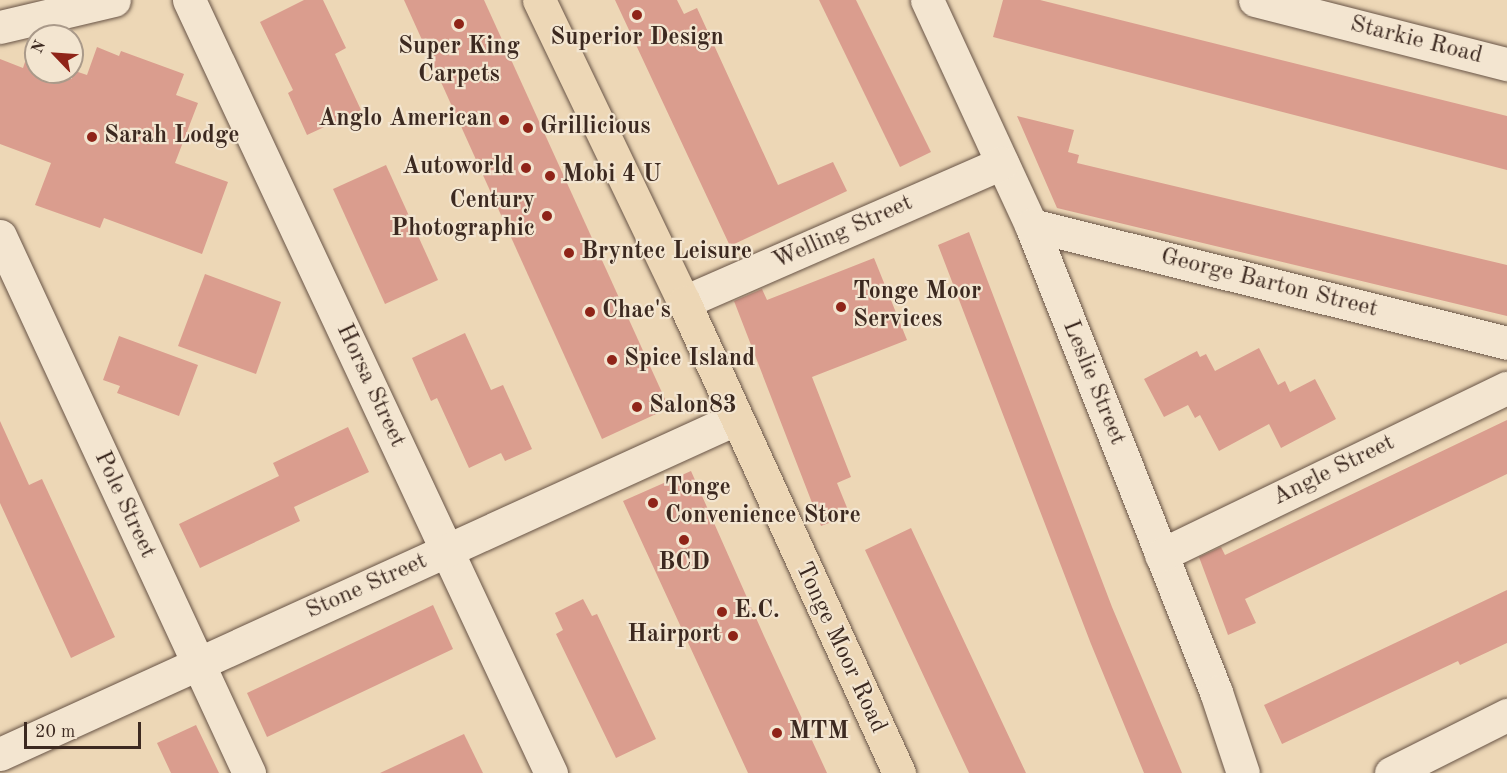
<!DOCTYPE html>
<html>
<head>
<meta charset="utf-8">
<style>
	body { margin:0 }
	#map { position:relative; width:1507px; height:773px; overflow:hidden; background:#edd7b6; font-family:"Old Standard TT",serif }
	div>[style] { position:absolute }
	.building>* { inset:0; background:#da9d8e }
	.roads { filter:drop-shadow(0 0 2px #685446) drop-shadow(0 0 2px #685446) }
	.street>* { height:33px; margin:-16.5px; padding:0 16.5px; transform-origin:16.5px; border-radius:16.5px; background:#f3e5d0 }
	.primary>* { height:33px; margin:-16.5px; padding:0 16.5px; transform-origin:16.5px; border-radius:16.5px; background:#edd7b6 }
	.dots>* { width:16px; height:16px; translate:-50% -50%; box-sizing:border-box; border:3px solid #f3e5d0; border-radius:50% }
	span { translate:-50% -50%; white-space:nowrap; text-align:center; line-height:1.15; -webkit-text-stroke:4.5px #f3e5d0; paint-order:stroke }
	.poi-label { font-size:24px; color:#3c2920; font-weight:700 }
	.right { translate:-100% -50%; text-align:right }
	.left { translate:0 -50%; text-align:left }
	.street-label { font-size:24px; color:#3c2920 }
	.north { position:absolute; left:24px; top:24px; width:60px; height:60px; box-sizing:border-box; background:#f3e5d0; border:2px solid #aa9a8a; border-radius:50%; rotate:295deg; font-size:16px; font-weight:700; line-height:24px; text-align:center; color:#3c2920 }
	.north::after { content:''; display:block; margin:auto; width:21px; height:27px; background:#8f2418; clip-path:polygon(50% 0,100% 100%,50% 72%,0 100%) }
	.scale { position:absolute; left:24px; top:722px; width:117px; height:27px; box-sizing:border-box; border:3px solid #3c2920; border-top:0; padding-left:8px; font-size:18px; line-height:21px; white-space:nowrap; color:#3c2920; -webkit-text-stroke:4px #f3e5d0; paint-order:stroke }
</style>
</head>
<body>
<div id="map">
	<div class="building">
		<div style="clip-path:polygon(304px 0,323px 0,346px 48px,335px 54px,361px 110px,307px 135px,288px 93px,293px 90px,260px 22px)"></div>
		<div style="clip-path:polygon(404px 0,484px 0,669px 408px,602px 439px)"></div>
		<div style="clip-path:polygon(615px 0,677px 0,684px 14px,697px 8px,778px 185px,833px 162px,847px 191px,730px 246px)"></div>
		<div style="clip-path:polygon(819px 0,856px 0,931px 152px,900px 167px)"></div>
		<div style="clip-path:polygon(1003px 0,1040px 0,1507px 116px,1507px 170px,993px 37px)"></div>
		<div style="clip-path:polygon(97px 47px,119px 56px,121px 51px,184px 74px,176px 95px,198px 103px,175px 163px,228px 182px,202px 254px,104px 218px,100px 228px,35px 205px,51px 163px,0 144px,0 59px,23px 68px,25px 62px,36px 66px,36px 72px,54px 72px,72px 79px,72px 70px,87px 75px)"></div>
		<div style="clip-path:polygon(1017px 116px,1074px 130px,1068px 152px,1079px 155px,1077px 163px,1507px 265px,1507px 316px,1057px 208px)"></div>
		<div style="clip-path:polygon(386px 165px,438px 280px,385px 304px,333px 189px)"></div>
		<div style="clip-path:polygon(969px 232px,1112px 607px,1182px 773px,1144px 773px,1091px 644px,938px 245px)"></div>
		<div style="clip-path:polygon(874px 258px,907px 340px,812px 377px,851px 477px,837px 483px,850px 515px,821px 526px,734px 301px,762px 289px,767px 300px)"></div>
		<div style="clip-path:polygon(205px 274px,281px 302px,256px 374px,178px 346px)"></div>
		<div style="clip-path:polygon(465px 333px,491px 390px,503px 385px,532px 449px,505px 461px,501px 453px,469px 468px,437px 398px,431px 401px,412px 358px)"></div>
		<div style="clip-path:polygon(119px 336px,198px 365px,179px 416px,117px 393px,120px 386px,103px 380px)"></div>
		<div style="clip-path:polygon(1259px 348px,1278px 385px,1285px 381px,1290px 392px,1315px 379px,1336px 419px,1281px 448px,1269px 424px,1219px 451px,1200px 415px,1195px 418px,1188px 405px,1164px 417px,1144px 379px,1197px 351px,1200px 357px,1206px 354px,1215px 371px)"></div>
		<div style="clip-path:polygon(1507px 420px,1507px 474px,1245px 599px,1256px 623px,1228px 635px,1199px 557px,1221px 547px,1225px 555px)"></div>
		<div style="clip-path:polygon(0 421px,29px 485px,42px 479px,115px 637px,71px 658px,0 503px)"></div>
		<div style="clip-path:polygon(348px 427px,369px 472px,294px 507px,300px 521px,200px 568px,179px 524px,279px 476px,273px 463px)"></div>
		<div style="clip-path:polygon(691px 471px,764px 636px,827px 773px,748px 773px,623px 501px)"></div>
		<div style="clip-path:polygon(911px 528px,933px 575px,1026px 773px,969px 773px,940px 711px,865px 550px)"></div>
		<div style="clip-path:polygon(1507px 590px,1507px 643px,1460px 665px,1458px 661px,1282px 744px,1264px 705px)"></div>
		<div style="clip-path:polygon(583px 599px,592px 616px,597px 614px,656px 739px,616px 758px,556px 634px,563px 630px,555px 613px)"></div>
		<div style="clip-path:polygon(433px 605px,453px 649px,267px 737px,247px 693px)"></div>
		<div style="clip-path:polygon(196px 725px,219px 773px,171px 773px,157px 743px)"></div>
		<div style="clip-path:polygon(464px 734px,483px 773px,380px 773px)"></div>
	</div>
	<div class="roads">
		<div class="street">
			<div style="left:189px;top:0;width:854px;rotate:64.91deg"></div>
			<div style="left:927px;top:0;width:248px;rotate:65.2deg"></div>
			<div style="left:1031px;top:225px;width:502px;rotate:68.39deg"></div>
			<div style="left:1216px;top:692px;width:85px;rotate:71.6deg"></div>
			<div style="left:1255px;top:0;width:260px;rotate:14.3deg"></div>
			<div style="left:0;top:27px;width:117px;rotate:-13.3deg"></div>
			<div style="left:1031px;top:225px;width:490px;rotate:13.9deg"></div>
			<div style="left:0;top:236px;width:592px;rotate:65.12deg"></div>
			<div style="left:684px;top:302px;width:347px;rotate:-23.6deg"></div>
			<div style="left:1161px;top:555px;width:384px;rotate:-25.8deg"></div>
			<div style="left:0;top:754px;width:808px;rotate:-24.5deg"></div>
			<div style="left:1391px;top:773px;width:130px;rotate:-26.6deg"></div>
		</div>
		<div class="primary">
			<div style="left:539px;top:0;width:335px;rotate:64.4deg"></div>
			<div style="left:684px;top:302px;width:518px;rotate:65.46deg"></div>
		</div>
	</div>
	<div class="dots">
		<div style="left:637px;top:15px;background:#8f2418"></div>
		<div style="left:459px;top:24px;background:#8f2418"></div>
		<div style="left:504px;top:120px;background:#8f2418"></div>
		<div style="left:528px;top:128px;background:#8f2418"></div>
		<div style="left:92px;top:137px;background:#8f2418"></div>
		<div style="left:526px;top:168px;background:#8f2418"></div>
		<div style="left:550px;top:176px;background:#8f2418"></div>
		<div style="left:547px;top:216px;background:#8f2418"></div>
		<div style="left:569px;top:253px;background:#8f2418"></div>
		<div style="left:841px;top:307px;background:#8f2418"></div>
		<div style="left:590px;top:312px;background:#8f2418"></div>
		<div style="left:612px;top:360px;background:#8f2418"></div>
		<div style="left:637px;top:407px;background:#8f2418"></div>
		<div style="left:653px;top:503px;background:#8f2418"></div>
		<div style="left:684px;top:540px;background:#8f2418"></div>
		<div style="left:722px;top:612px;background:#8f2418"></div>
		<div style="left:733px;top:636px;background:#8f2418"></div>
		<div style="left:777px;top:733px;background:#8f2418"></div>
	</div>
	<div class="poi-label">
		<span style="left:637px;top:39px">Superior Design</span>
		<span style="left:459px;top:62px">Super King<br>Carpets</span>
		<span class="right" style="left:492px;top:120px">Anglo American</span>
		<span class="left" style="left:540px;top:128px">Grillicious</span>
		<span class="left" style="left:104px;top:137px">Sarah Lodge</span>
		<span class="right" style="left:514px;top:168px">Autoworld</span>
		<span class="left" style="left:562px;top:176px">Mobi 4 U</span>
		<span class="right" style="left:535px;top:216px">Century<br>Photographic</span>
		<span class="left" style="left:581px;top:253px">Bryntec Leisure</span>
		<span class="left" style="left:853px;top:307px">Tonge Moor<br>Services</span>
		<span class="left" style="left:602px;top:312px">Chae's</span>
		<span class="left" style="left:624px;top:360px">Spice Island</span>
		<span class="left" style="left:649px;top:407px">Salon83</span>
		<span class="left" style="left:665px;top:503px">Tonge<br>Convenience Store</span>
		<span style="left:684px;top:564px">BCD</span>
		<span class="left" style="left:734px;top:612px">E.C.</span>
		<span class="right" style="left:721px;top:636px">Hairport</span>
		<span class="left" style="left:789px;top:733px">MTM</span>
	</div>
	<div class="street-label">
		<span style="left:1416px;top:41px;rotate:14deg">Starkie Road</span>
		<span style="left:843px;top:233px;rotate:-24deg">Welling Street</span>
		<span style="left:1269px;top:284px;rotate:14deg">George Barton Street</span>
		<span style="left:1093px;top:383px;rotate:68deg">Leslie Street</span>
		<span style="left:370px;top:386px;rotate:65deg">Horsa Street</span>
		<span style="left:1334px;top:471px;rotate:-26deg">Angle Street</span>
		<span style="left:124px;top:505px;rotate:65deg">Pole Street</span>
		<span style="left:367px;top:587px;rotate:-24deg">Stone Street</span>
		<span style="left:840px;top:648px;rotate:65deg">Tonge Moor Road</span>
	</div>
	<div class="north">N</div>
	<div class="scale">20 m</div>
</div>
</body>
</html>
